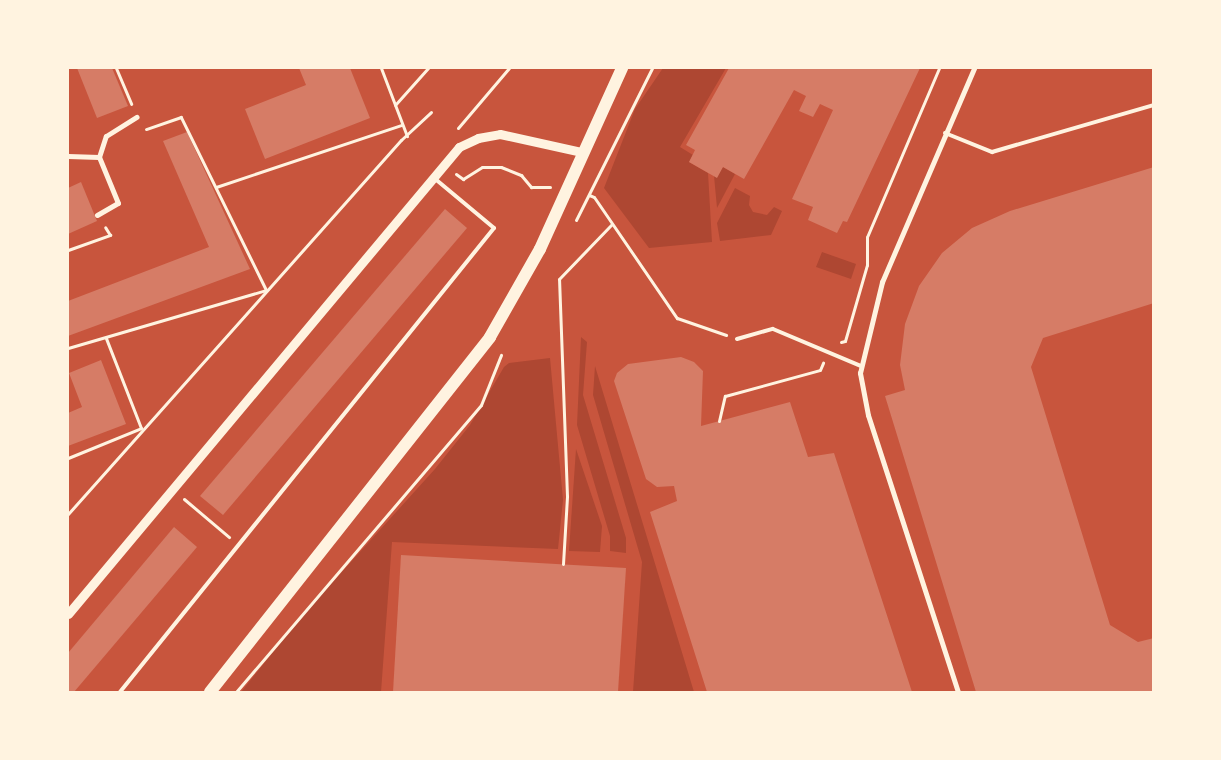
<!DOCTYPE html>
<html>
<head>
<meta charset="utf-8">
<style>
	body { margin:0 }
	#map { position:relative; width:1221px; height:760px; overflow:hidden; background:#c8553d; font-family:Roboto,sans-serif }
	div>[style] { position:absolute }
	.green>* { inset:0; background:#ae4732 }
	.building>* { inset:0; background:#d67c66 }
	.path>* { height:3px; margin:-1.5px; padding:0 1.5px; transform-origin:1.5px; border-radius:1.5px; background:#fff3e0 }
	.service>* { height:4px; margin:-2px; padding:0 2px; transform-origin:2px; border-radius:2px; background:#fff3e0 }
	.minor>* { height:5px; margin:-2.5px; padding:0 2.5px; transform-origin:2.5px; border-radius:2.5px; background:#fff3e0 }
	.tertiary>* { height:9px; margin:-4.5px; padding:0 4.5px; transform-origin:4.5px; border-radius:4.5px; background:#fff3e0 }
	.primary>* { height:12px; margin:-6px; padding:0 6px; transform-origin:6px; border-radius:6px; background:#fff3e0 }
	span { translate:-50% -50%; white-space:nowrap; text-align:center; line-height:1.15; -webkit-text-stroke:4px #fff3e0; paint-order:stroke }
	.frame { position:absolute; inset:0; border:69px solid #fff3e0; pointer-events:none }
</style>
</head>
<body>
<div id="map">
	<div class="green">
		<div style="clip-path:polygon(663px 68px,726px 68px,680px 147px,693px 155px,689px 162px,708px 173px,712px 242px,649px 248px,604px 188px,635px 109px)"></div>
		<div style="clip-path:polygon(723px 167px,735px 174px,717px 208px,714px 176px)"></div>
		<div style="clip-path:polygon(735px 188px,750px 196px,749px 205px,753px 212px,767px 215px,774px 207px,782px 211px,771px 235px,720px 241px,717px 223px)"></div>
		<div style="clip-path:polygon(822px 252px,856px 264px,851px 279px,816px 267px)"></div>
		<div style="clip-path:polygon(581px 337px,587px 342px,583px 395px,626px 538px,626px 553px,610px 551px,610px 536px,577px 425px)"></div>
		<div style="clip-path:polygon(550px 358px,563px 500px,558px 549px,392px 542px,381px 692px,241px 692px,302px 616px,435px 469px,470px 425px,504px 367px,509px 363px)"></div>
		<div style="clip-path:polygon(595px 366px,694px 692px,633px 692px,642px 562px,593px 395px)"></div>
		<div style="clip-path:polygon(576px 449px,602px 526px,600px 552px,569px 551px)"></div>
	</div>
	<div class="building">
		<div style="clip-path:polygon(77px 68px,112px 68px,128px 106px,97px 118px)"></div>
		<div style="clip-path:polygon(299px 68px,350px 68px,370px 118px,265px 159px,245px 109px,306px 85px)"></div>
		<div style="clip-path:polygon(729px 68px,920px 68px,847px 222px,843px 221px,837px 233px,808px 220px,813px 207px,792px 199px,833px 110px,820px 104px,813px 117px,799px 111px,806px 96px,794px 90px,744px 179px,723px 167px,717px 178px,689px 162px,695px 150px,686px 145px)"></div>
		<div style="clip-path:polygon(187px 132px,250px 269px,68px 336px,68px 301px,209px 247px,163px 141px)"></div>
		<div style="clip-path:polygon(1154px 167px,1154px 303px,1043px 338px,1031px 367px,1110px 625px,1138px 642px,1154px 638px,1154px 692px,976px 692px,885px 396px,905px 390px,900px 365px,905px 324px,919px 286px,942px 253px,972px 228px,1010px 211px)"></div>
		<div style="clip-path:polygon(81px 182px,97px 221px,68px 234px,68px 188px)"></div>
		<div style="clip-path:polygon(445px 209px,467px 228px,223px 515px,200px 496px)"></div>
		<div style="clip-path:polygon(681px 357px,694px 362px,703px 371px,701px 426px,790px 402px,808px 457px,834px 453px,912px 692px,707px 692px,650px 512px,677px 501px,674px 486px,657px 487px,646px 479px,614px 381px,617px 373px,628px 364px)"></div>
		<div style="clip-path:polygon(101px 360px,126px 424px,68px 446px,68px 413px,82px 407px,69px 373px)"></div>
		<div style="clip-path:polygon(174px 527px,197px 547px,74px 692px,68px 692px,68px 653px)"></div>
		<div style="clip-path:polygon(401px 555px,626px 568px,618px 692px,393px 692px)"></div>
	</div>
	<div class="path">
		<div style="left:116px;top:68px;width:39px;rotate:67deg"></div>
		<div style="left:381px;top:68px;width:73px;rotate:69.1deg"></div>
		<div style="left:395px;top:105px;width:50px;rotate:-48.3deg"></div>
		<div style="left:458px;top:128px;width:79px;rotate:-49.6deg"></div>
		<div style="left:456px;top:174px;width:9px;rotate:36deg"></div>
		<div style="left:463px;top:179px;width:22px;rotate:-32deg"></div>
		<div style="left:482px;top:167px;width:19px"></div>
		<div style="left:501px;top:167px;width:22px;rotate:22deg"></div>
		<div style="left:521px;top:175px;width:16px;rotate:50deg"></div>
		<div style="left:531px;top:187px;width:19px"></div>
		<div style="left:216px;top:187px;width:195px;rotate:-18.5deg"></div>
		<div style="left:589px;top:195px;width:5px;rotate:22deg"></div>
		<div style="left:594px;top:197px;width:147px;rotate:55.6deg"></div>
		<div style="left:677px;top:318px;width:52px;rotate:19.1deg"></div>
		<div style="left:576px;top:220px;width:170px;rotate:-63.4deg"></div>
		<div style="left:68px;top:250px;width:45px;rotate:-19.7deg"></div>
		<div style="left:110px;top:235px;width:9px;rotate:-122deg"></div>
		<div style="left:841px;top:342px;width:4px;rotate:-14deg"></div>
		<div style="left:845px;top:341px;width:79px;rotate:-73.9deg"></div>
		<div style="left:867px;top:265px;width:28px;rotate:-90deg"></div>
		<div style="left:867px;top:237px;width:184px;rotate:-66.9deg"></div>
		<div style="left:68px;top:348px;width:206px;rotate:-16.3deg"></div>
		<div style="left:266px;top:290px;width:193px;rotate:-116.2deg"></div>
		<div style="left:181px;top:117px;width:37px;rotate:161deg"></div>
		<div style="left:719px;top:421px;width:26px;rotate:-77deg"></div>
		<div style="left:725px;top:396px;width:98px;rotate:-15.3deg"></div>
		<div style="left:820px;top:370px;width:8px;rotate:-67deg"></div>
		<div style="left:68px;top:458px;width:79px;rotate:-22.3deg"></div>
		<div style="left:141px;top:428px;width:97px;rotate:-111.3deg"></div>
		<div style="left:184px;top:499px;width:59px;rotate:40.2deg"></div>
		<div style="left:68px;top:514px;width:501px;rotate:-48.32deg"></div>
		<div style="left:401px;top:140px;width:41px;rotate:-43deg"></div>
		<div style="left:563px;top:564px;width:68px;rotate:-86.6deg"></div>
		<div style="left:567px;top:496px;width:217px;rotate:-92.1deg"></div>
		<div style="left:559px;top:279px;width:76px;rotate:-46.1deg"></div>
		<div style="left:236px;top:692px;width:377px;rotate:-49.5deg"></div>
		<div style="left:481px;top:405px;width:54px;rotate:-68.2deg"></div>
	</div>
	<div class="service">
		<div style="left:945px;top:133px;width:51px;rotate:22deg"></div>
		<div style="left:992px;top:152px;width:169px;rotate:-16.2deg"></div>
		<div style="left:737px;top:339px;width:37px;rotate:-16deg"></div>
		<div style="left:773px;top:329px;width:95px;rotate:22.8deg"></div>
		<div style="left:120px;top:692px;width:596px;rotate:-51.13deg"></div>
		<div style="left:494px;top:228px;width:78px;rotate:-140.2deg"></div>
	</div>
	<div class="minor">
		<div style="left:68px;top:156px;width:31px;rotate:2deg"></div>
		<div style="left:99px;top:157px;width:22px;rotate:-72deg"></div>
		<div style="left:106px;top:136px;width:36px;rotate:-32deg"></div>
		<div style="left:97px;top:215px;width:24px;rotate:-30deg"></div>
		<div style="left:118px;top:203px;width:50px;rotate:-112.4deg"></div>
		<div style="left:958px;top:692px;width:291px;rotate:-108deg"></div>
		<div style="left:868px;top:415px;width:43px;rotate:-100.8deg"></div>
		<div style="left:860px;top:373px;width:94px;rotate:-76.4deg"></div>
		<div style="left:882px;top:282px;width:233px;rotate:-66.7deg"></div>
	</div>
	<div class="tertiary">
		<div style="left:68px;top:614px;width:609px;rotate:-50.06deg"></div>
		<div style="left:459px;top:147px;width:21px;rotate:-25deg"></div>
		<div style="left:478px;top:138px;width:22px;rotate:-10deg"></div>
		<div style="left:500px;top:134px;width:84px;rotate:12.4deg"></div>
	</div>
	<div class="primary">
		<div style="left:210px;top:692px;width:452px;rotate:-51.7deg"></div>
		<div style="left:490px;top:337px;width:101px;rotate:-60.4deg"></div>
		<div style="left:540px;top:249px;width:199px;rotate:-65.6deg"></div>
	</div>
	<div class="frame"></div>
</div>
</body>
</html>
